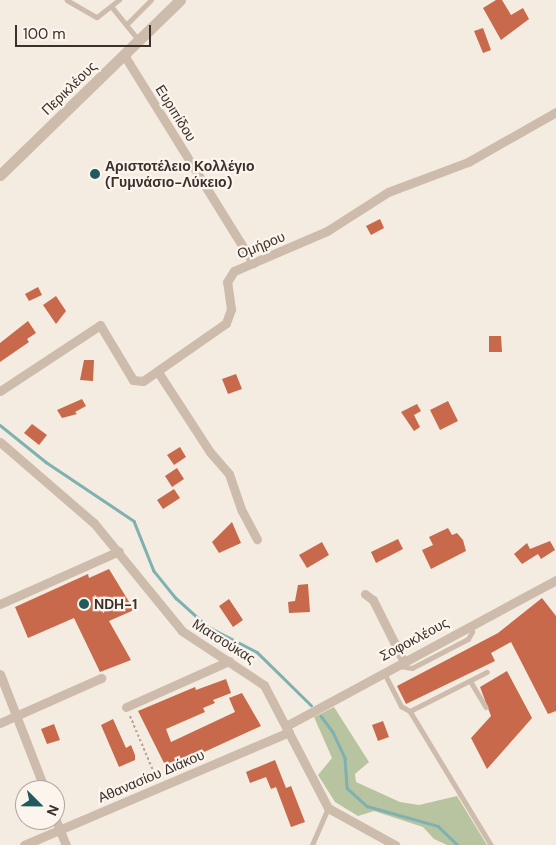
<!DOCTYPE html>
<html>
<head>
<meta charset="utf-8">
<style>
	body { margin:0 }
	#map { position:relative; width:556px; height:845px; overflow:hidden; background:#f4ebe1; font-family:"DM Sans",sans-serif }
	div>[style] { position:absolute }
	.green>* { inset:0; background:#b8c4a0 }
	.stream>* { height:2.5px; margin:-1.25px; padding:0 1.25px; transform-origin:1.25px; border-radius:1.25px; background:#7fb0b2 }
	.building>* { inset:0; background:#c8694b }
	.path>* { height:2px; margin-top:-1px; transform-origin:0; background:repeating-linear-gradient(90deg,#b9a596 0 2.5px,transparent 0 5px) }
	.service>* { height:4.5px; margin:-2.25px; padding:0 2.25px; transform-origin:2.25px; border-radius:2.25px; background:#cdbbac }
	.minor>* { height:9px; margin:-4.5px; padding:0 4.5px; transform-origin:4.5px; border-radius:4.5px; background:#cdbbac }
	.tertiary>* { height:11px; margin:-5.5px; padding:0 5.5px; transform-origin:5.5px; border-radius:5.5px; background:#cdbbac }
	.dots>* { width:14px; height:14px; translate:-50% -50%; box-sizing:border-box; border:2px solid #fbf5ee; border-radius:50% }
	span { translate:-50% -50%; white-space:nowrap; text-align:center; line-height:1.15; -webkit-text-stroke:4.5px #fbf5ee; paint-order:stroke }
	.street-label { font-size:14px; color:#3b302b }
	.poi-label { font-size:14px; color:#3b302b; font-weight:700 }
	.left { translate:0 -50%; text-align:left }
	.north { position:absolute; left:15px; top:780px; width:50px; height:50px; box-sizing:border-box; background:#fbf5ee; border:1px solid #aea6a0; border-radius:50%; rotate:113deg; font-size:14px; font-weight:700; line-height:20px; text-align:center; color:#3b302b }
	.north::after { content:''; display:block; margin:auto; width:18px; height:22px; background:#1f5a5e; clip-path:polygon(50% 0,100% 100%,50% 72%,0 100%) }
	.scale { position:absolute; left:15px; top:25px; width:136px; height:22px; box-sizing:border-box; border:2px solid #3b302b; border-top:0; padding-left:6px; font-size:15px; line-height:18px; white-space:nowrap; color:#3b302b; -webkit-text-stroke:4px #fbf5ee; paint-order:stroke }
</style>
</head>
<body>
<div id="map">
	<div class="green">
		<div style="clip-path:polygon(334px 707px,369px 762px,355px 774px,356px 782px,400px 802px,419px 805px,457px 796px,487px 845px,447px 845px,434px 839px,423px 827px,374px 811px,358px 816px,335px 802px,318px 775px,332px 758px,314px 717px)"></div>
	</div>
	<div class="stream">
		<div style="left:0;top:425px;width:59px;rotate:38.8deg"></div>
		<div style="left:46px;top:462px;width:106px;rotate:33.8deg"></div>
		<div style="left:134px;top:521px;width:54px;rotate:68.2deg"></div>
		<div style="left:154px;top:571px;width:35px;rotate:51deg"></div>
		<div style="left:176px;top:598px;width:42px;rotate:42.1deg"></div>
		<div style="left:207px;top:626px;width:56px;rotate:27.5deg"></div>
		<div style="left:257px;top:652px;width:76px;rotate:44.5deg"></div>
		<div style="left:321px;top:716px;width:20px;rotate:53deg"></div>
		<div style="left:333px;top:732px;width:29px;rotate:65deg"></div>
		<div style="left:345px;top:758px;width:30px;rotate:86deg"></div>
		<div style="left:347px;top:788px;width:27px;rotate:42deg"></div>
		<div style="left:367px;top:806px;width:74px;rotate:15.7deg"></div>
		<div style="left:438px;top:826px;width:28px;rotate:44deg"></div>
	</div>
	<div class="building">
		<div style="clip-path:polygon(496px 0,502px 0,511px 15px,523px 8px,529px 19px,501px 40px,483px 8px)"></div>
		<div style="clip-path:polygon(483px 28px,491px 50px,483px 53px,474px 31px)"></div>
		<div style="clip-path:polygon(380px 219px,384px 228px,371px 235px,366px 226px)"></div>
		<div style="clip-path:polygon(38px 287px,42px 295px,29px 301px,25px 294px)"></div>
		<div style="clip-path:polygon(56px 296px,66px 311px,56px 324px,43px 305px)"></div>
		<div style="clip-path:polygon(28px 321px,36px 333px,27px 339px,29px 342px,0 362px,0 343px)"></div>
		<div style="clip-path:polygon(489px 336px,501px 336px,502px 352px,489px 352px)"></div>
		<div style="clip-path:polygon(84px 360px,94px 360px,93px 381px,80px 380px)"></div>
		<div style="clip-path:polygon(236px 374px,242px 389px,228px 394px,222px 379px)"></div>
		<div style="clip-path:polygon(82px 399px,86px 406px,75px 412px,77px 414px,62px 418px,57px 410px)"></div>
		<div style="clip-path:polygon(448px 401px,458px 421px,440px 430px,430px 410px)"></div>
		<div style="clip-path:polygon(417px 404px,421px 411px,414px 415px,420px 427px,414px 431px,401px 412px)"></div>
		<div style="clip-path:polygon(32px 424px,47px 435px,39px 445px,24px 433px)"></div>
		<div style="clip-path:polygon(180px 447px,186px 457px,174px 465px,167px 455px)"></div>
		<div style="clip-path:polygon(177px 468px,184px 479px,172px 487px,165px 476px)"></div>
		<div style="clip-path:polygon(174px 489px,180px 498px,163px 509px,157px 500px)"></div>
		<div style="clip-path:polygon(232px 522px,241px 543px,219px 553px,212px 542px)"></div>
		<div style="clip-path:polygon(448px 528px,452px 535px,457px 533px,463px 540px,466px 551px,431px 569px,422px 550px,433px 545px,429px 537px)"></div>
		<div style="clip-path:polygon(398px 539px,403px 549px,376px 563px,371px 552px)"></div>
		<div style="clip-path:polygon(550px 541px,555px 550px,541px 559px,538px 554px,522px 564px,514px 554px,527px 543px,530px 549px)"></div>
		<div style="clip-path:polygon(322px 542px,329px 555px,307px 568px,299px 555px)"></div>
		<div style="clip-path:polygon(109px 569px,134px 610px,109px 621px,131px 660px,100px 672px,74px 618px,28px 638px,15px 607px,88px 574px,89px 578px)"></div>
		<div style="clip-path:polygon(308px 584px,310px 612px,289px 613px,288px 602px,295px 601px,298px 585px)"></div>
		<div style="clip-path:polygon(542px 598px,556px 616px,556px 711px,548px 714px,511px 642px,491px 653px,495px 661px,406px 704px,397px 686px,498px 633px)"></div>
		<div style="clip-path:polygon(229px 599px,243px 620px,233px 627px,219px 606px)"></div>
		<div style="clip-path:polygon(507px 671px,532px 718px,487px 769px,471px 738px,491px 716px,480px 687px)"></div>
		<div style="clip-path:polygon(226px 679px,231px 693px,213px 700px,215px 703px,203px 708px,205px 712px,166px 729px,171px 742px,235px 712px,229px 698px,242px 693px,261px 726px,167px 769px,138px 711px,195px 687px,196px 690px)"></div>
		<div style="clip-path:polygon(113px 719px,126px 748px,131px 745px,135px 755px,135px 760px,119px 767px,101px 725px)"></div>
		<div style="clip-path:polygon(383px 721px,389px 737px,378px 741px,372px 725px)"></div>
		<div style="clip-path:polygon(54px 724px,60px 740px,47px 744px,41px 729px)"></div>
		<div style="clip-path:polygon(275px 760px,286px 788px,291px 786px,305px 822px,291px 827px,276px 787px,271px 789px,266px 777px,250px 783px,246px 772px)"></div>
	</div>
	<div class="path">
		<div style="left:130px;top:716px;width:69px;rotate:67.1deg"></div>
	</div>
	<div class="service">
		<div style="left:67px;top:0;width:34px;rotate:30deg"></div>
		<div style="left:97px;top:17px;width:28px;rotate:-38deg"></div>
		<div style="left:112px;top:7px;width:41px;rotate:50.9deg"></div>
		<div style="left:126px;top:25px;width:35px;rotate:-45deg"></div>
		<div style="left:400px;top:666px;width:12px;rotate:9deg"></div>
		<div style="left:412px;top:668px;width:63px;rotate:-27.4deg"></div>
		<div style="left:468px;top:639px;width:8px;rotate:-60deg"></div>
		<div style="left:472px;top:632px;width:7px;rotate:-98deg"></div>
		<div style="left:384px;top:672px;width:38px;rotate:63deg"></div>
		<div style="left:401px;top:706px;width:10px;rotate:29deg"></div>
		<div style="left:410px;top:711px;width:86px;rotate:-26.9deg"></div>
		<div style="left:471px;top:682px;width:29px;rotate:59deg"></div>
		<div style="left:410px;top:711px;width:157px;rotate:58.8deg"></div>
		<div style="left:312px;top:845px;width:40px;rotate:-66.6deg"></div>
	</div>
	<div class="minor">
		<div style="left:124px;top:55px;width:245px;rotate:58.2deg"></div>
		<div style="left:158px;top:372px;width:95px;rotate:57deg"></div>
		<div style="left:210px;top:452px;width:29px;rotate:49deg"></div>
		<div style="left:229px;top:474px;width:39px;rotate:71deg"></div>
		<div style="left:242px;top:511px;width:32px;rotate:62deg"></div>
		<div style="left:0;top:391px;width:120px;rotate:-33.4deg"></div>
		<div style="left:100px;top:325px;width:64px;rotate:59deg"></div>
		<div style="left:133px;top:380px;width:10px;rotate:6deg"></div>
		<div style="left:143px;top:381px;width:101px;rotate:-34.9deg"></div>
		<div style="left:226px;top:323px;width:15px;rotate:-70deg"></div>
		<div style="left:231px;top:309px;width:27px;rotate:-98deg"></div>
		<div style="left:227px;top:282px;width:13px;rotate:-58deg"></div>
		<div style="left:234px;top:271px;width:101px;rotate:-23.3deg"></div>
		<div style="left:327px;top:231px;width:72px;rotate:-32.6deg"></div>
		<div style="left:388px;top:192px;width:85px;rotate:-20.6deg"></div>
		<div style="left:468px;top:162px;width:101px;rotate:-29.6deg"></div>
		<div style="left:0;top:442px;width:124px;rotate:40.8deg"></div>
		<div style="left:94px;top:523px;width:139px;rotate:50.8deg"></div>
		<div style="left:182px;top:631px;width:98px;rotate:33.4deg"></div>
		<div style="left:264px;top:685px;width:139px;rotate:62.5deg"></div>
		<div style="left:328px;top:808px;width:77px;rotate:28.9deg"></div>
		<div style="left:365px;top:594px;width:10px;rotate:37deg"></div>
		<div style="left:373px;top:600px;width:67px;rotate:63.4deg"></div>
		<div style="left:0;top:604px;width:130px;rotate:-24deg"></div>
		<div style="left:0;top:674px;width:124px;rotate:68.8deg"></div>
		<div style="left:126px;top:707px;width:113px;rotate:-24.1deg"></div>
		<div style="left:0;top:723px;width:111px;rotate:-24deg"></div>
		<div style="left:286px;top:726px;width:307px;rotate:-28.4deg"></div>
		<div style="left:55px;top:818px;width:29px;rotate:68deg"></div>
		<div style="left:24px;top:845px;width:288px;rotate:-23.1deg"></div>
	</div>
	<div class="tertiary">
		<div style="left:0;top:175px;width:251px;rotate:-44.2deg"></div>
	</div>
	<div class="dots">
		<div style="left:95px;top:174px;background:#1f5a5e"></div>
		<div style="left:84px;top:604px;background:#1f5a5e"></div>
	</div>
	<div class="street-label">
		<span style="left:69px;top:88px;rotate:-44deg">Περικλέους</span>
		<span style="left:176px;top:113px;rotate:58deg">Ευριπίδου</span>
		<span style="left:261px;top:245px;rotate:-22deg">Ομήρου</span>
		<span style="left:414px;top:639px;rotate:-28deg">Σοφοκλέους</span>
		<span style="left:224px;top:641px;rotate:32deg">Ματσούκας</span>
		<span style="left:151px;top:776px;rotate:-23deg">Αθανασίου Διάκου</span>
	</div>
	<div class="poi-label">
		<span class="left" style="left:105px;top:174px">Αριστοτέλειο Κολλέγιο<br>(Γυμνάσιο-Λύκειο)</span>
		<span class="left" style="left:94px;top:604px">NDH-1</span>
	</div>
	<div class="north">N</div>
	<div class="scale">100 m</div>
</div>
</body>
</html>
